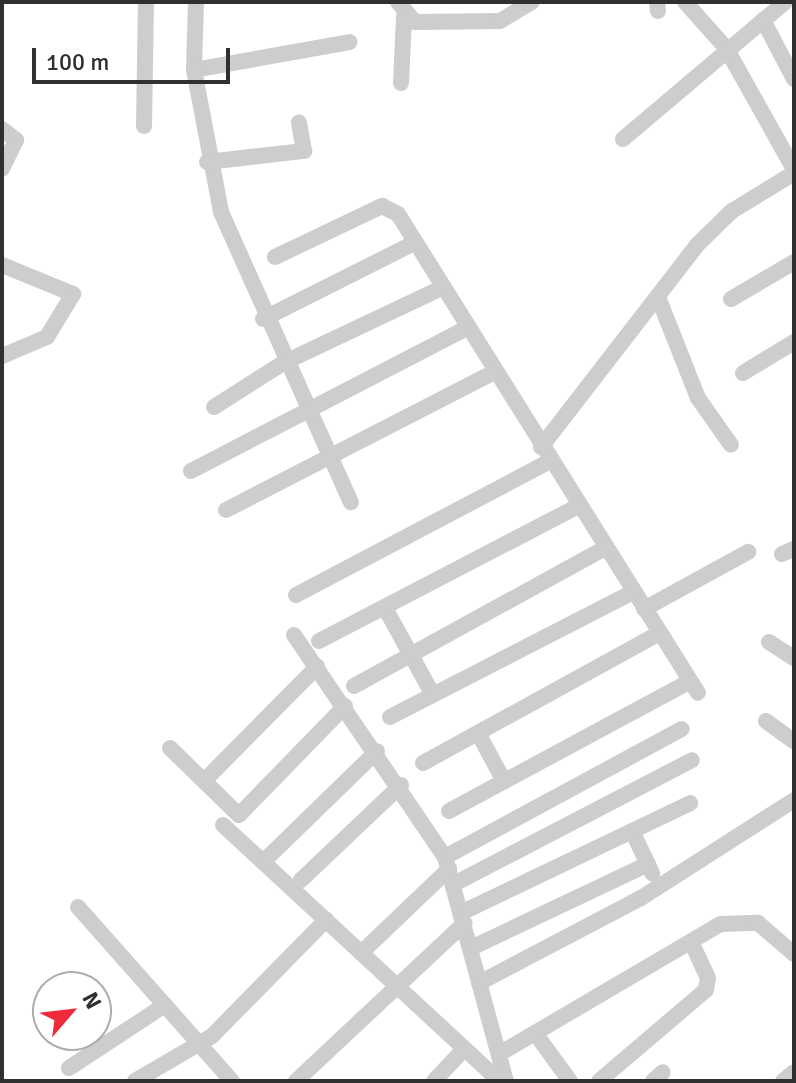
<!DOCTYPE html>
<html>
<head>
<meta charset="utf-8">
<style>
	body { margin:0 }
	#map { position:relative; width:796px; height:1083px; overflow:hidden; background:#fff; font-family:Signika,sans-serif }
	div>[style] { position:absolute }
	.minor>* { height:16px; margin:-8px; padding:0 8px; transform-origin:8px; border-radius:8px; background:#cdcdcd }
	span { translate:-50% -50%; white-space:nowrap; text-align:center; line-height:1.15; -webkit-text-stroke:8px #fff; paint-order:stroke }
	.frame { position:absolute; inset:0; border:4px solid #303030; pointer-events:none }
	.north { position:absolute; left:32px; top:971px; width:80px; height:80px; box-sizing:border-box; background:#fff; border:2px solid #acacac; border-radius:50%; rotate:62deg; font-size:22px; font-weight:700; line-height:32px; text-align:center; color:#303030 }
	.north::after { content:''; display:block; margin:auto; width:28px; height:36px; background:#f0293b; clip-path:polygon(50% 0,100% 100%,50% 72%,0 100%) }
	.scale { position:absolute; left:32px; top:48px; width:198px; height:36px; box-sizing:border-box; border:4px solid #303030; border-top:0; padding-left:10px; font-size:24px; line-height:28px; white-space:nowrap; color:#303030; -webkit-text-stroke:6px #fff; paint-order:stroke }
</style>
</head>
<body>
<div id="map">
	<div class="minor">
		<div style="left:196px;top:2px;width:68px;rotate:91.7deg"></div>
		<div style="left:194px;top:70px;width:158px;rotate:-10.2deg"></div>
		<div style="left:398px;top:2px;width:26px;rotate:50deg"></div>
		<div style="left:415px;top:22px;width:85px;rotate:-0.7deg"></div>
		<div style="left:500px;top:21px;width:37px;rotate:-31deg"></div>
		<div style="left:657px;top:2px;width:9px;rotate:84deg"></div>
		<div style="left:685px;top:2px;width:62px;rotate:48.3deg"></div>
		<div style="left:726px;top:48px;width:139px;rotate:60.7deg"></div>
		<div style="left:763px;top:20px;width:67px;rotate:62.3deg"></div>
		<div style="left:194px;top:70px;width:145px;rotate:79.2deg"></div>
		<div style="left:221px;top:212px;width:318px;rotate:65.9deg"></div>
		<div style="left:401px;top:83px;width:67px;rotate:-87.4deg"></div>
		<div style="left:144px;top:126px;width:124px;rotate:-89.1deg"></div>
		<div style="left:2px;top:129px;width:18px;rotate:38deg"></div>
		<div style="left:16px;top:140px;width:32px;rotate:116deg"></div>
		<div style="left:623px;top:139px;width:212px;rotate:-40.2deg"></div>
		<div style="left:207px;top:162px;width:98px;rotate:-6.5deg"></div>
		<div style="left:304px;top:151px;width:29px;rotate:-100deg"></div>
		<div style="left:275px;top:257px;width:119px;rotate:-25.5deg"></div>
		<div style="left:382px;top:206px;width:18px;rotate:27deg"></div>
		<div style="left:398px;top:214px;width:565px;rotate:57.94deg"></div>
		<div style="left:2px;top:265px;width:77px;rotate:22.2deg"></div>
		<div style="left:73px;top:294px;width:50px;rotate:121.2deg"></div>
		<div style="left:47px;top:337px;width:49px;rotate:157.1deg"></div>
		<div style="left:658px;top:297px;width:109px;rotate:68.4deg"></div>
		<div style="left:698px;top:398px;width:57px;rotate:54.9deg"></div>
		<div style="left:731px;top:299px;width:73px;rotate:-30.4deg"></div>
		<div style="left:263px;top:319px;width:169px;rotate:-26.7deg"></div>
		<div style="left:743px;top:373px;width:60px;rotate:-31.3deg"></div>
		<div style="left:214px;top:407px;width:82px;rotate:-32.5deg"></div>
		<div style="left:283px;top:363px;width:176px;rotate:-25.3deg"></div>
		<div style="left:541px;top:447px;width:255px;rotate:-52.3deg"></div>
		<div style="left:697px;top:245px;width:49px;rotate:-44.2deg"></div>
		<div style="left:732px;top:211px;width:73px;rotate:-31.5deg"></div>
		<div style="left:191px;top:471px;width:311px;rotate:-27.4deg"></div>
		<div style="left:226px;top:510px;width:302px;rotate:-27.2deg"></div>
		<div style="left:782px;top:554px;width:13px;rotate:-23deg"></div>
		<div style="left:296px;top:595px;width:287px;rotate:-27.8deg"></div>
		<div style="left:385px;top:608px;width:99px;rotate:61.1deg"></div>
		<div style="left:644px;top:609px;width:119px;rotate:-28.7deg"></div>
		<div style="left:294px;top:635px;width:268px;rotate:55.8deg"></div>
		<div style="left:445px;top:857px;width:232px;rotate:74.8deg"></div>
		<div style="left:319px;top:641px;width:292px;rotate:-27.5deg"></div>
		<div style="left:769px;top:642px;width:30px;rotate:33deg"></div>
		<div style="left:354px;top:686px;width:286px;rotate:-28.8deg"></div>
		<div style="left:390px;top:717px;width:273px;rotate:-27.2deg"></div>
		<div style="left:766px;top:721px;width:34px;rotate:36deg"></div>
		<div style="left:478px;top:733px;width:55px;rotate:61.6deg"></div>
		<div style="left:170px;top:748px;width:96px;rotate:44.2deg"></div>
		<div style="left:239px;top:815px;width:152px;rotate:-45.8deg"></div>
		<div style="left:423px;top:763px;width:269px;rotate:-28.8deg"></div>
		<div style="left:204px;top:781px;width:161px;rotate:-45.3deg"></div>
		<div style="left:449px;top:811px;width:274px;rotate:-28.3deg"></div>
		<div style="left:223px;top:825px;width:376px;rotate:42.8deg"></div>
		<div style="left:632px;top:831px;width:47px;rotate:64.5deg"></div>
		<div style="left:445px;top:857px;width:269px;rotate:-28.4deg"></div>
		<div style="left:263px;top:862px;width:159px;rotate:-44.2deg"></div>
		<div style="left:301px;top:880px;width:138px;rotate:-43.5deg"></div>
		<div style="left:454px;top:884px;width:268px;rotate:-27.5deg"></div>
		<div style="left:78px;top:907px;width:232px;rotate:48.5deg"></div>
		<div style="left:463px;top:912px;width:252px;rotate:-25.6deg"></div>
		<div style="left:471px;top:948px;width:196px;rotate:-25.4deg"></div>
		<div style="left:361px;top:953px;width:122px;rotate:-43.7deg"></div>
		<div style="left:479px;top:983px;width:183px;rotate:-27.7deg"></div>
		<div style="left:641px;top:898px;width:182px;rotate:-32.6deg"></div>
		<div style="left:535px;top:1033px;width:59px;rotate:53.9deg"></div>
		<div style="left:499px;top:1054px;width:257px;rotate:-30.4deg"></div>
		<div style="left:721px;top:924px;width:37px;rotate:-2deg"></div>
		<div style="left:758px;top:923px;width:48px;rotate:40.7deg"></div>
		<div style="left:69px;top:1068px;width:115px;rotate:-33.3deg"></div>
		<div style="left:135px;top:1081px;width:89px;rotate:-30.3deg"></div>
		<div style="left:212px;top:1036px;width:163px;rotate:-45.5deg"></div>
		<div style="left:296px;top:1081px;width:231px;rotate:-43.1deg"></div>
		<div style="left:434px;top:1081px;width:44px;rotate:-46.8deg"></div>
		<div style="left:599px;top:1081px;width:140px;rotate:-40.4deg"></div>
		<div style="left:706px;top:990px;width:12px;rotate:-81deg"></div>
		<div style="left:708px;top:978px;width:40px;rotate:-115deg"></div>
		<div style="left:653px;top:1081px;width:13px;rotate:-42deg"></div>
		<div style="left:783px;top:1081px;width:14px;rotate:-39deg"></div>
	</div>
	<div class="frame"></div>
	<div class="north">N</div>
	<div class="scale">100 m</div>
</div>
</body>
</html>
